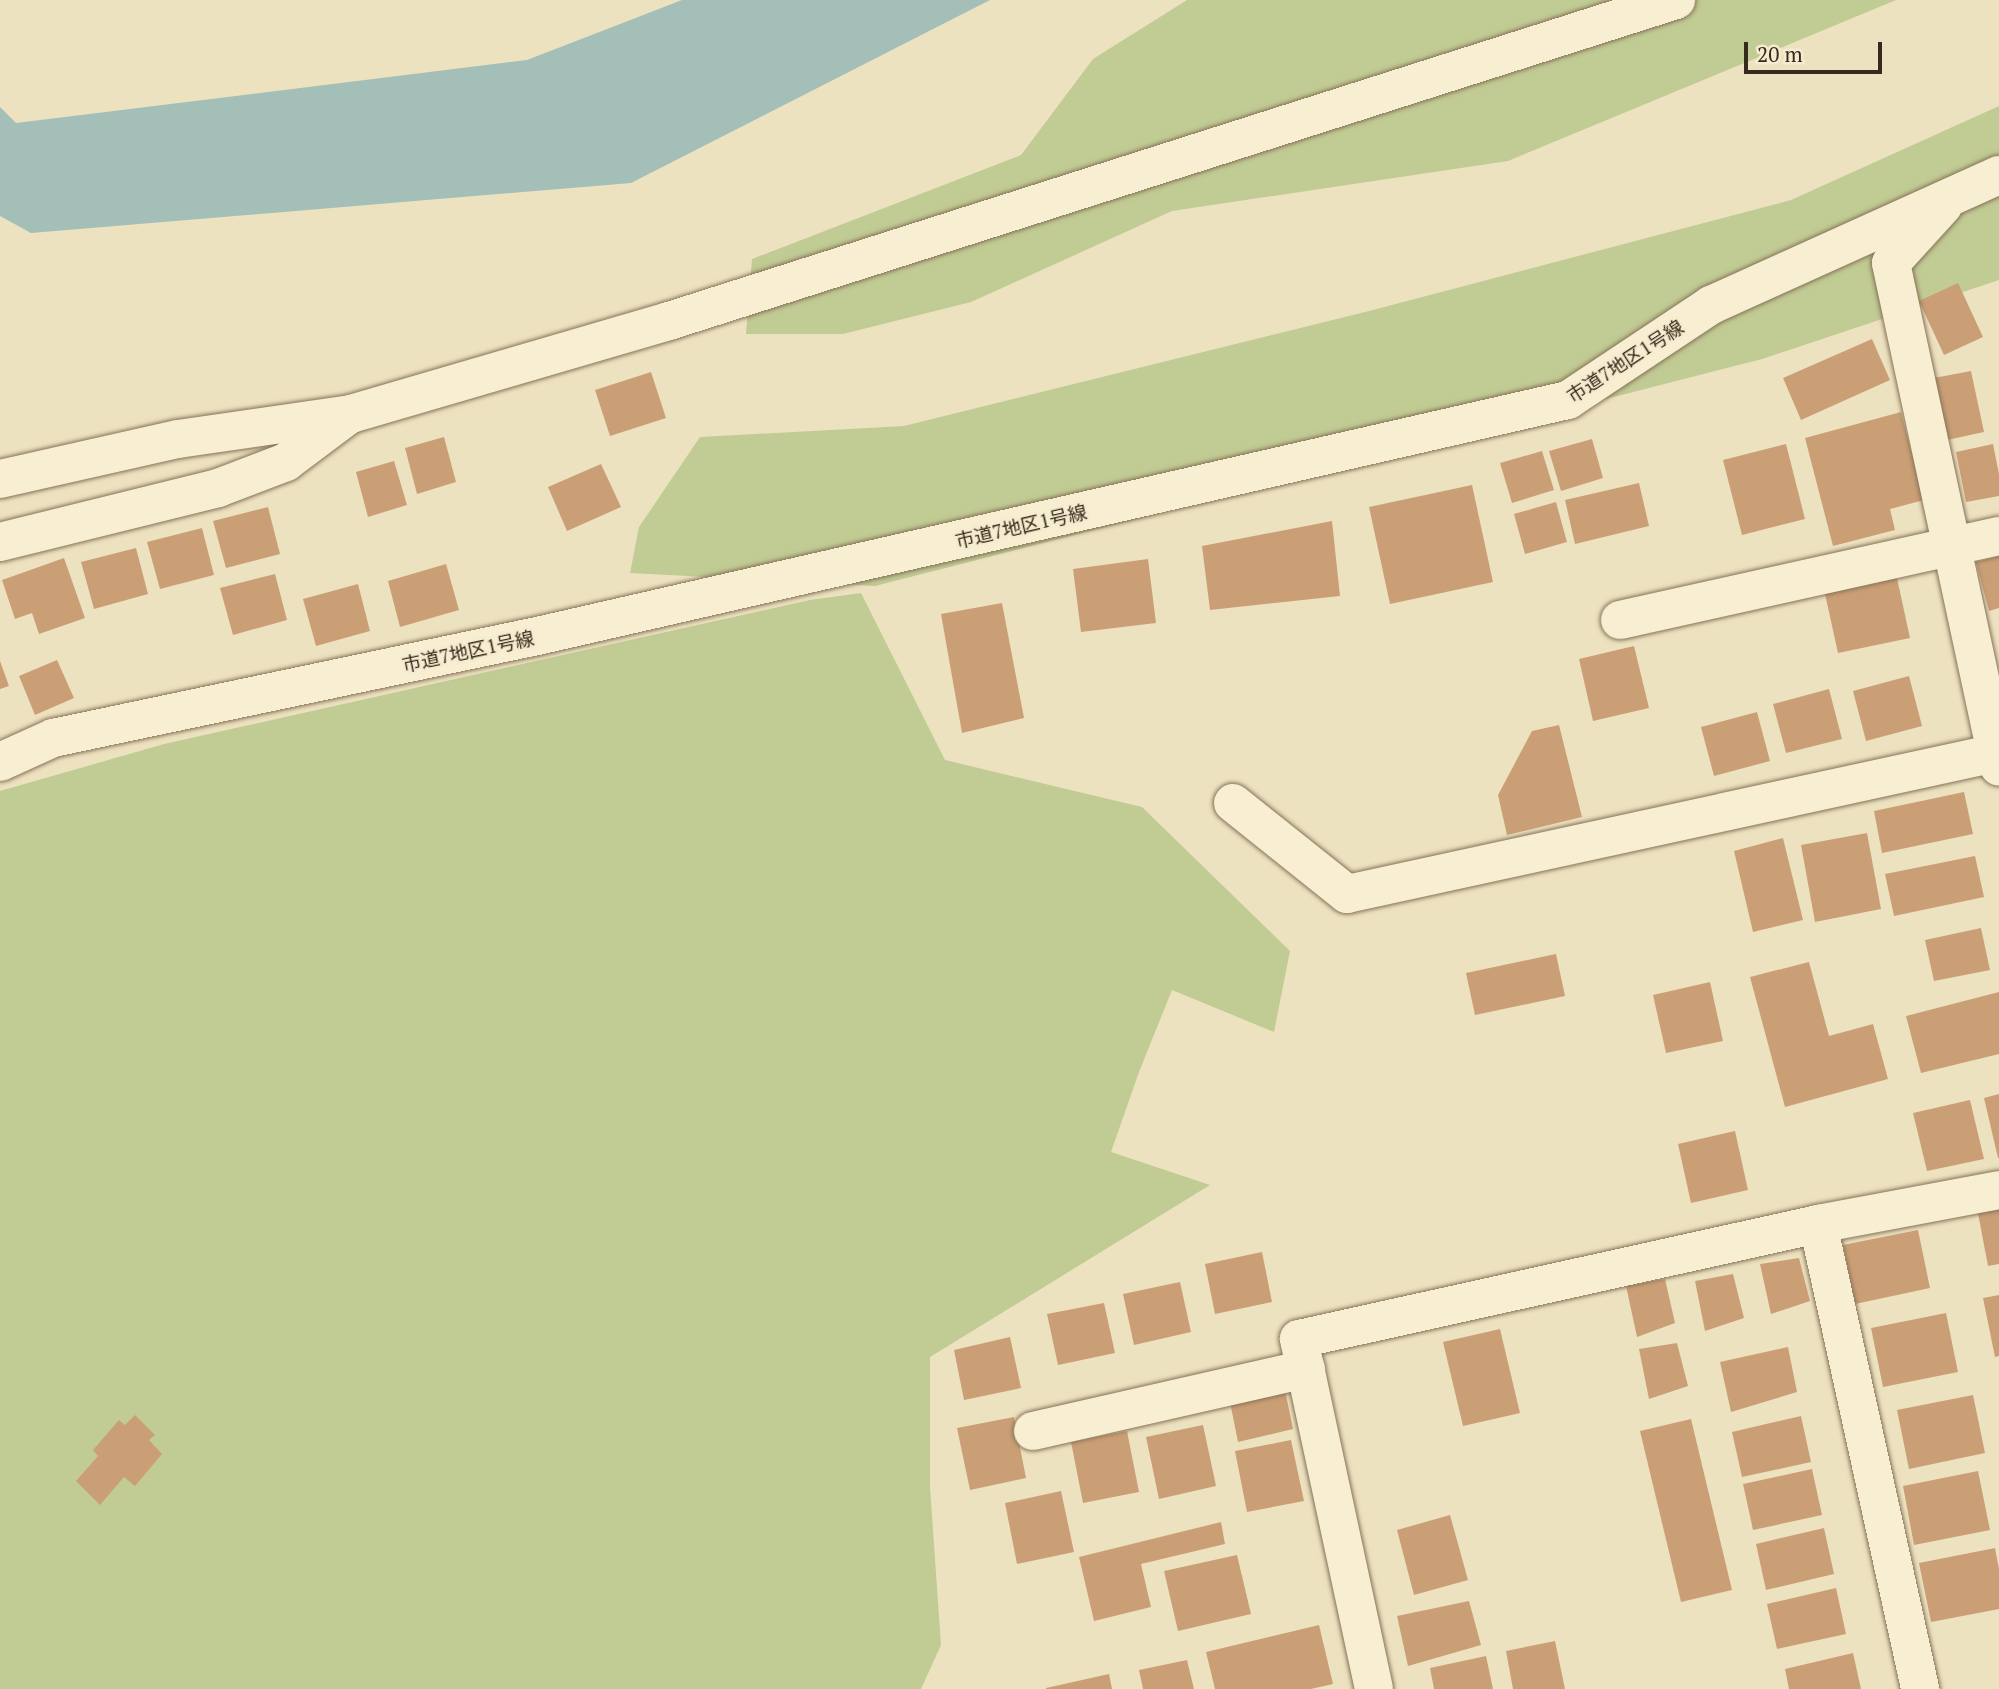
<!DOCTYPE html>
<html>
<head>
<meta charset="utf-8">
<style>
	body { margin:0 }
	#map { position:relative; width:1999px; height:1689px; overflow:hidden; background:#ede2c0; font-family:"PT Serif","Noto Sans JP",serif }
	div>[style] { position:absolute }
	.green>* { inset:0; background:#c1cb94 }
	.water>* { inset:0; background:#a3bfb8 }
	.building>* { inset:0; background:#cb9f76 }
	.roads { filter:drop-shadow(0 0 2px #867358) drop-shadow(0 0 2px #867358) }
	.minor>* { height:38px; margin:-19px; padding:0 19px; transform-origin:19px; border-radius:19px; background:#f8efd3 }
	span { translate:-50% -50%; white-space:nowrap; text-align:center; line-height:1.15; -webkit-text-stroke:5px #f5eccf; paint-order:stroke }
	.street-label { font-size:19px; color:#352a1c }
	.scale { position:absolute; left:1744px; top:42px; width:138px; height:32px; box-sizing:border-box; border:4px solid #352a1c; border-top:0; padding-left:9px; font-size:21px; line-height:24px; white-space:nowrap; color:#352a1c; -webkit-text-stroke:5px #f5eccf; paint-order:stroke }
</style>
</head>
<body>
<div id="map">
	<div class="green">
		<div style="clip-path:polygon(1187px 0,1896px 0,1508px 161px,1172px 211px,971px 302px,843px 334px,746px 334px,752px 259px,1021px 155px,1093px 59px)"></div>
		<div style="clip-path:polygon(1999px 106px,1999px 280px,1762px 359px,875px 586px,630px 573px,639px 527px,700px 437px,904px 426px,1369px 311px,1791px 200px)"></div>
		<div style="clip-path:polygon(861px 593px,945px 760px,1142px 807px,1290px 951px,1274px 1032px,1172px 990px,1139px 1072px,1111px 1152px,1210px 1185px,930px 1357px,930px 1487px,941px 1645px,921px 1689px,0 1689px,0 791px,164px 744px,810px 600px)"></div>
	</div>
	<div class="water">
		<div style="clip-path:polygon(682px 0,990px 0,631px 183px,31px 233px,0 216px,0 107px,16px 123px,527px 60px)"></div>
	</div>
	<div class="building">
		<div style="clip-path:polygon(1958px 283px,1983px 337px,1944px 355px,1919px 301px)"></div>
		<div style="clip-path:polygon(1872px 339px,1890px 380px,1801px 420px,1783px 378px)"></div>
		<div style="clip-path:polygon(1971px 371px,1984px 432px,1947px 440px,1934px 378px)"></div>
		<div style="clip-path:polygon(651px 372px,666px 418px,610px 436px,595px 390px)"></div>
		<div style="clip-path:polygon(1901px 412px,1924px 500px,1890px 509px,1895px 530px,1833px 546px,1805px 438px)"></div>
		<div style="clip-path:polygon(444px 437px,456px 482px,417px 494px,405px 448px)"></div>
		<div style="clip-path:polygon(1592px 439px,1603px 478px,1561px 491px,1549px 451px)"></div>
		<div style="clip-path:polygon(1786px 444px,1805px 519px,1742px 535px,1723px 460px)"></div>
		<div style="clip-path:polygon(1993px 444px,1999px 474px,1999px 496px,1966px 502px,1956px 452px)"></div>
		<div style="clip-path:polygon(1542px 451px,1554px 490px,1512px 503px,1500px 463px)"></div>
		<div style="clip-path:polygon(394px 461px,407px 505px,368px 517px,356px 472px)"></div>
		<div style="clip-path:polygon(601px 464px,621px 507px,567px 531px,548px 487px)"></div>
		<div style="clip-path:polygon(1639px 483px,1649px 526px,1575px 544px,1565px 500px)"></div>
		<div style="clip-path:polygon(1472px 485px,1493px 582px,1390px 604px,1369px 507px)"></div>
		<div style="clip-path:polygon(1556px 502px,1567px 542px,1525px 554px,1514px 514px)"></div>
		<div style="clip-path:polygon(268px 507px,280px 554px,226px 568px,213px 521px)"></div>
		<div style="clip-path:polygon(1332px 521px,1340px 596px,1210px 610px,1202px 546px)"></div>
		<div style="clip-path:polygon(202px 528px,214px 575px,160px 589px,147px 542px)"></div>
		<div style="clip-path:polygon(136px 548px,148px 594px,94px 609px,81px 562px)"></div>
		<div style="clip-path:polygon(1999px 556px,1999px 608px,1989px 611px,1976px 562px)"></div>
		<div style="clip-path:polygon(64px 558px,85px 618px,39px 634px,32px 613px,15px 619px,2px 580px)"></div>
		<div style="clip-path:polygon(1148px 559px,1156px 623px,1081px 632px,1073px 569px)"></div>
		<div style="clip-path:polygon(446px 564px,459px 610px,400px 627px,388px 581px)"></div>
		<div style="clip-path:polygon(275px 574px,287px 620px,233px 635px,220px 588px)"></div>
		<div style="clip-path:polygon(1897px 578px,1910px 638px,1838px 653px,1825px 594px)"></div>
		<div style="clip-path:polygon(358px 584px,370px 631px,316px 646px,303px 599px)"></div>
		<div style="clip-path:polygon(1002px 603px,1024px 718px,962px 733px,941px 614px)"></div>
		<div style="clip-path:polygon(1634px 646px,1649px 708px,1593px 721px,1579px 659px)"></div>
		<div style="clip-path:polygon(57px 660px,74px 698px,35px 715px,19px 676px)"></div>
		<div style="clip-path:polygon(0 661px,9px 686px,0 689px)"></div>
		<div style="clip-path:polygon(1909px 676px,1922px 726px,1866px 741px,1853px 691px)"></div>
		<div style="clip-path:polygon(1829px 689px,1842px 739px,1786px 753px,1773px 704px)"></div>
		<div style="clip-path:polygon(1757px 712px,1770px 761px,1714px 776px,1701px 727px)"></div>
		<div style="clip-path:polygon(1559px 725px,1582px 817px,1507px 835px,1498px 795px,1532px 731px)"></div>
		<div style="clip-path:polygon(1964px 792px,1973px 834px,1882px 853px,1874px 811px)"></div>
		<div style="clip-path:polygon(1867px 833px,1881px 909px,1815px 922px,1801px 845px)"></div>
		<div style="clip-path:polygon(1783px 838px,1803px 920px,1753px 932px,1734px 851px)"></div>
		<div style="clip-path:polygon(1975px 856px,1984px 897px,1894px 916px,1885px 874px)"></div>
		<div style="clip-path:polygon(1981px 928px,1990px 970px,1934px 981px,1925px 940px)"></div>
		<div style="clip-path:polygon(1556px 954px,1565px 996px,1475px 1015px,1466px 973px)"></div>
		<div style="clip-path:polygon(1809px 962px,1829px 1036px,1873px 1024px,1888px 1079px,1785px 1107px,1750px 977px)"></div>
		<div style="clip-path:polygon(1710px 982px,1723px 1041px,1666px 1053px,1653px 995px)"></div>
		<div style="clip-path:polygon(1999px 992px,1999px 1054px,1921px 1073px,1906px 1016px)"></div>
		<div style="clip-path:polygon(1999px 1094px,1999px 1158px,1998px 1158px,1984px 1098px)"></div>
		<div style="clip-path:polygon(1970px 1100px,1984px 1159px,1927px 1171px,1913px 1113px)"></div>
		<div style="clip-path:polygon(1735px 1131px,1748px 1190px,1691px 1203px,1678px 1144px)"></div>
		<div style="clip-path:polygon(1999px 1203px,1999px 1264px,1988px 1266px,1977px 1208px)"></div>
		<div style="clip-path:polygon(1918px 1230px,1930px 1288px,1855px 1304px,1843px 1245px)"></div>
		<div style="clip-path:polygon(1262px 1252px,1272px 1302px,1215px 1314px,1205px 1264px)"></div>
		<div style="clip-path:polygon(1799px 1258px,1810px 1301px,1771px 1314px,1760px 1264px)"></div>
		<div style="clip-path:polygon(1733px 1274px,1744px 1318px,1705px 1331px,1695px 1281px)"></div>
		<div style="clip-path:polygon(1665px 1279px,1675px 1323px,1637px 1337px,1626px 1286px)"></div>
		<div style="clip-path:polygon(1180px 1282px,1191px 1332px,1134px 1345px,1123px 1294px)"></div>
		<div style="clip-path:polygon(1999px 1295px,1999px 1356px,1995px 1357px,1983px 1298px)"></div>
		<div style="clip-path:polygon(1104px 1303px,1115px 1353px,1058px 1365px,1047px 1314px)"></div>
		<div style="clip-path:polygon(1946px 1313px,1958px 1372px,1883px 1387px,1871px 1328px)"></div>
		<div style="clip-path:polygon(1500px 1329px,1520px 1413px,1463px 1426px,1443px 1342px)"></div>
		<div style="clip-path:polygon(1010px 1337px,1021px 1388px,964px 1400px,954px 1350px)"></div>
		<div style="clip-path:polygon(1677px 1343px,1688px 1386px,1649px 1399px,1639px 1349px)"></div>
		<div style="clip-path:polygon(1788px 1347px,1797px 1392px,1731px 1412px,1720px 1362px)"></div>
		<div style="clip-path:polygon(1285px 1390px,1293px 1429px,1238px 1442px,1230px 1402px)"></div>
		<div style="clip-path:polygon(1973px 1395px,1985px 1453px,1909px 1469px,1897px 1410px)"></div>
		<div style="clip-path:polygon(135px 1415px,155px 1435px,149px 1440px,162px 1454px,135px 1486px,124px 1477px,100px 1505px,76px 1481px,98px 1456px,93px 1450px,119px 1420px,125px 1425px)"></div>
		<div style="clip-path:polygon(1801px 1416px,1811px 1462px,1742px 1477px,1732px 1432px)"></div>
		<div style="clip-path:polygon(1014px 1417px,1026px 1478px,970px 1490px,957px 1428px)"></div>
		<div style="clip-path:polygon(1691px 1419px,1732px 1590px,1681px 1602px,1640px 1431px)"></div>
		<div style="clip-path:polygon(1203px 1425px,1216px 1486px,1159px 1499px,1146px 1437px)"></div>
		<div style="clip-path:polygon(1127px 1431px,1139px 1492px,1083px 1503px,1071px 1442px)"></div>
		<div style="clip-path:polygon(1291px 1440px,1304px 1501px,1247px 1512px,1235px 1451px)"></div>
		<div style="clip-path:polygon(1812px 1469px,1822px 1515px,1753px 1530px,1743px 1484px)"></div>
		<div style="clip-path:polygon(1978px 1471px,1990px 1530px,1914px 1545px,1903px 1486px)"></div>
		<div style="clip-path:polygon(1061px 1491px,1074px 1552px,1017px 1564px,1005px 1503px)"></div>
		<div style="clip-path:polygon(1450px 1515px,1468px 1580px,1414px 1595px,1397px 1530px)"></div>
		<div style="clip-path:polygon(1221px 1522px,1225px 1544px,1141px 1564px,1151px 1607px,1094px 1621px,1079px 1557px)"></div>
		<div style="clip-path:polygon(1824px 1528px,1834px 1574px,1766px 1590px,1756px 1544px)"></div>
		<div style="clip-path:polygon(1995px 1548px,1999px 1569px,1999px 1609px,1931px 1622px,1919px 1563px)"></div>
		<div style="clip-path:polygon(1237px 1555px,1251px 1614px,1178px 1631px,1164px 1571px)"></div>
		<div style="clip-path:polygon(1836px 1588px,1846px 1634px,1777px 1649px,1767px 1604px)"></div>
		<div style="clip-path:polygon(1469px 1601px,1481px 1645px,1408px 1666px,1397px 1616px)"></div>
		<div style="clip-path:polygon(1319px 1625px,1333px 1684px,1311px 1689px,1215px 1689px,1206px 1652px)"></div>
		<div style="clip-path:polygon(1555px 1641px,1565px 1689px,1513px 1689px,1506px 1651px)"></div>
		<div style="clip-path:polygon(1853px 1653px,1861px 1689px,1789px 1689px,1785px 1669px)"></div>
		<div style="clip-path:polygon(1486px 1656px,1493px 1689px,1434px 1689px,1430px 1668px)"></div>
		<div style="clip-path:polygon(1187px 1660px,1194px 1689px,1143px 1689px,1139px 1670px)"></div>
		<div style="clip-path:polygon(1109px 1674px,1112px 1689px,1046px 1689px,1046px 1688px)"></div>
	</div>
	<div class="roads">
		<div class="minor">
			<div style="left:1943px;top:206px;width:77px;rotate:132.4deg"></div>
			<div style="left:1891px;top:263px;width:515px;rotate:77.91deg"></div>
			<div style="left:0;top:479px;width:182px;rotate:-12.7deg"></div>
			<div style="left:178px;top:439px;width:175px;rotate:-8.2deg"></div>
			<div style="left:351px;top:414px;width:331px;rotate:-16.3deg"></div>
			<div style="left:669px;top:321px;width:1057px;rotate:-17.68deg"></div>
			<div style="left:0;top:542px;width:225px;rotate:-13.9deg"></div>
			<div style="left:218px;top:488px;width:73px;rotate:-20.9deg"></div>
			<div style="left:286px;top:462px;width:75px;rotate:-36.9deg"></div>
			<div style="left:1620px;top:620px;width:388px;rotate:-12.5deg"></div>
			<div style="left:0;top:762px;width:58px;rotate:-24.4deg"></div>
			<div style="left:53px;top:738px;width:491px;rotate:-11.9deg"></div>
			<div style="left:533px;top:637px;width:1062px;rotate:-12.9deg"></div>
			<div style="left:1568px;top:400px;width:172px;rotate:-33.6deg"></div>
			<div style="left:1711px;top:305px;width:316px;rotate:-24.3deg"></div>
			<div style="left:1233px;top:803px;width:146px;rotate:38.6deg"></div>
			<div style="left:1347px;top:894px;width:664px;rotate:-12.26deg"></div>
			<div style="left:1818px;top:1224px;width:476px;rotate:77.6deg"></div>
			<div style="left:1033px;top:1431px;width:280px;rotate:-12.8deg"></div>
			<div style="left:1374px;top:1689px;width:358px;rotate:-102.1deg"></div>
			<div style="left:1299px;top:1339px;width:532px;rotate:-12.49deg"></div>
			<div style="left:1818px;top:1224px;width:184px;rotate:-10.6deg"></div>
		</div>
	</div>
	<div class="street-label">
		<span style="left:1625px;top:361px;rotate:-33deg">市道7地区1号線</span>
		<span style="left:1021px;top:526px;rotate:-13deg">市道7地区1号線</span>
		<span style="left:468px;top:651px;rotate:-12deg">市道7地区1号線</span>
	</div>
	<div class="scale">20 m</div>
</div>
</body>
</html>
